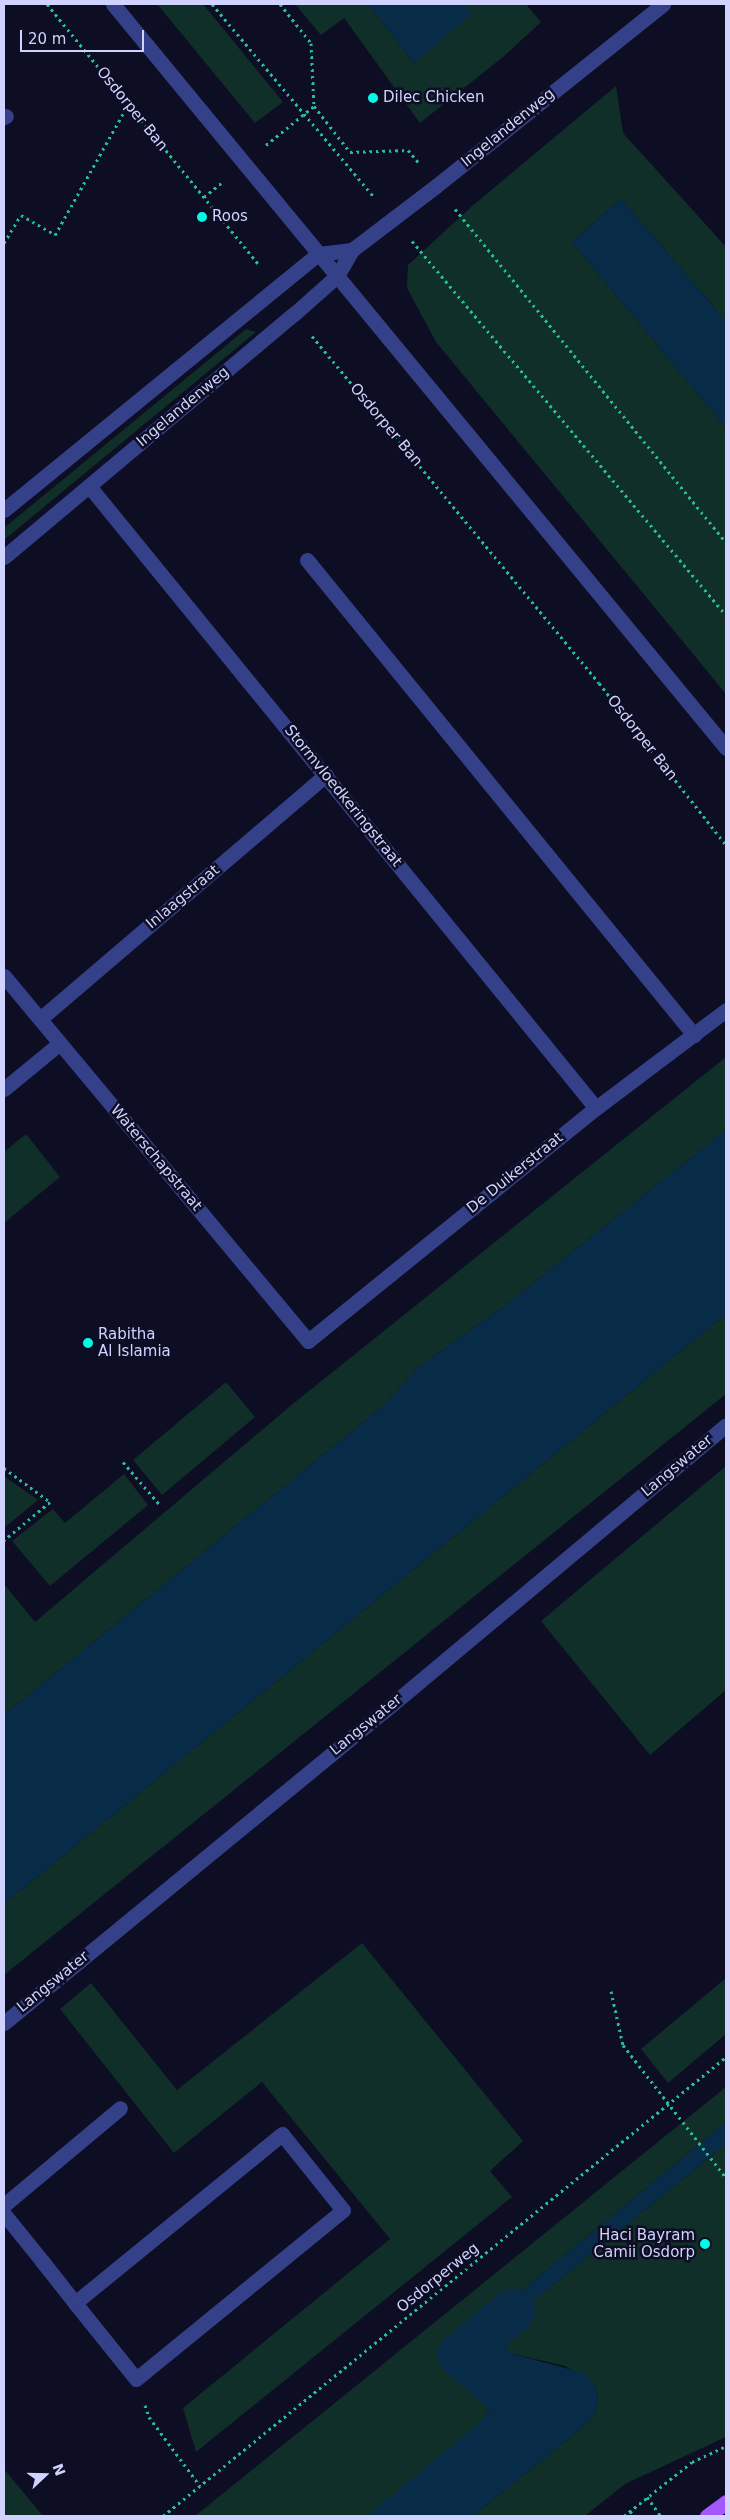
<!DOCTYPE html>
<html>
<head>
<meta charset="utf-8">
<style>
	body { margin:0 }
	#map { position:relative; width:730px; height:2520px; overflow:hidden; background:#0d0d24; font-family:"DejaVu Sans",sans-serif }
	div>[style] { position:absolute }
	.green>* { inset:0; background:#0f2f28 }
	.water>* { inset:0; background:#082b48 }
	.canal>* { height:44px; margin:-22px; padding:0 22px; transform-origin:22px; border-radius:22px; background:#082b48 }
	.path>* { height:3px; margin-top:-1.5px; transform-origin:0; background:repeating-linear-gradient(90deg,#26bd98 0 2.5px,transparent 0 6.5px) }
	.minor>* { height:15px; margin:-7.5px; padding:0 7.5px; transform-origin:7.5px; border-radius:7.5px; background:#344087 }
	.major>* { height:15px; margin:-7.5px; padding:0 7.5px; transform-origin:7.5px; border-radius:7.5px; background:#a257ff }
	.dots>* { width:14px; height:14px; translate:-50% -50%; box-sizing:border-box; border:2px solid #0d0d24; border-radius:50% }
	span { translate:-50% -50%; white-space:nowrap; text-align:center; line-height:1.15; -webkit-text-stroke:5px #0d0d24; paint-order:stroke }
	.poi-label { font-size:15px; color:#d0d3ff }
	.left { translate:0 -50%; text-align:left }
	.right { translate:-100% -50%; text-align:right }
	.street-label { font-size:15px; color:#d0d3ff }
	.frame { position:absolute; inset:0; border:5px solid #d0d3ff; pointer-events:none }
	.north { position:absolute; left:20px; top:2450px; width:50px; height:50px; -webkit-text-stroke:4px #0d0d24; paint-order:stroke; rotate:69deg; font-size:14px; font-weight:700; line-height:20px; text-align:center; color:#d0d3ff }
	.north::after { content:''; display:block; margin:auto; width:18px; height:22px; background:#d0d3ff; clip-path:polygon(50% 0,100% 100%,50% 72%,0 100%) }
	.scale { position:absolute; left:20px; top:30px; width:124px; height:22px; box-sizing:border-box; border:2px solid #d0d3ff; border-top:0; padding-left:6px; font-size:15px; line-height:18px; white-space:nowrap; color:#d0d3ff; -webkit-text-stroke:4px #0d0d24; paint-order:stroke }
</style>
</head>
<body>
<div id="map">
	<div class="green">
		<div style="clip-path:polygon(157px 4px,203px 4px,283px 102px,255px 123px)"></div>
		<div style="clip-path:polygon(295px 4px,368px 4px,414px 63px,471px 14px,463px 4px,526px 4px,541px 22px,503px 57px,420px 123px,344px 18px,321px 35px)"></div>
		<div style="clip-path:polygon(616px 86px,623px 133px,726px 247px,726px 321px,621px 199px,572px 242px,726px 428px,726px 694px,436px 342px,407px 288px,408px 265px,471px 207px)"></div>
		<div style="clip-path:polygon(246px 329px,256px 332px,4px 540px,4px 528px)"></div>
		<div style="clip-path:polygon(726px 1057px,726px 1130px,503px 1307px,420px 1366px,383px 1406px,4px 1715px,4px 1584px,35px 1622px,289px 1407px)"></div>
		<div style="clip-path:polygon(26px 1134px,60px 1177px,4px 1223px,4px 1152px)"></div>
		<div style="clip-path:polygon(726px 1314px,726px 1394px,4px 1975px,4px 1904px)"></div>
		<div style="clip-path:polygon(226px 1382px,255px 1417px,162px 1495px,133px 1460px)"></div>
		<div style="clip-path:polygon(726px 1466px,726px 1690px,650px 1755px,541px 1621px)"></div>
		<div style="clip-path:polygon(124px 1474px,148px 1505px,50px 1586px,12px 1541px,53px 1509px,65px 1523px)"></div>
		<div style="clip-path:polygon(4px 1476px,38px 1500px,4px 1528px)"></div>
		<div style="clip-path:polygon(362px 1943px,523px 2141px,490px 2171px,512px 2197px,196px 2452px,183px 2408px,390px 2239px,262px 2082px,174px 2153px,60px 2009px,91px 1983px,177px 2090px)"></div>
		<div style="clip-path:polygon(726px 1978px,726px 2034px,668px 2083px,641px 2049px)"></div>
		<div style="clip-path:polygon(726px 2087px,726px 2122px,485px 2321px,467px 2338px,466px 2349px,477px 2364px,491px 2395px,492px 2405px,483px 2420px,420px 2473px,367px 2516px,195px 2516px)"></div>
		<div style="clip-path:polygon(726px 2144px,726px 2437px,625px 2484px,585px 2516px,473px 2516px,589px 2422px,596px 2412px,598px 2397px,594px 2384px,565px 2366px,513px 2354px,502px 2346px,493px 2334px)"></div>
		<div style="clip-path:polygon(4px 2469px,43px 2516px,4px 2516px)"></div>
	</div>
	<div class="water">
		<div style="clip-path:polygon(368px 4px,463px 4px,472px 14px,414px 63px)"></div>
		<div style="clip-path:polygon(621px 199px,726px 321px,726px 428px,572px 242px)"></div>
		<div style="clip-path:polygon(726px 1130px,726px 1314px,4px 1904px,4px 1715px,383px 1406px,420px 1366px,503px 1307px)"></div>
		<div style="clip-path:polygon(726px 2122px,726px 2144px,493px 2334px,502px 2346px,513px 2354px,584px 2373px,594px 2384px,598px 2397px,596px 2412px,589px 2422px,473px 2516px,367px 2516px,483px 2420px,492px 2405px,491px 2395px,477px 2364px,466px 2349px,467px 2338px,485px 2321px)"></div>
	</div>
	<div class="canal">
		<div style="left:513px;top:2311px;width:69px;rotate:140.3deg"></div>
		<div style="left:460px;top:2355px;width:85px;rotate:41.2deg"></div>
	</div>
	<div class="path">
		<div style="left:47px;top:4px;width:336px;rotate:50.9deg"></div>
		<div style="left:212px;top:4px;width:252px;rotate:50deg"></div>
		<div style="left:280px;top:4px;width:50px;rotate:51.5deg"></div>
		<div style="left:311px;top:43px;width:63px;rotate:87.3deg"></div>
		<div style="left:314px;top:106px;width:58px;rotate:52deg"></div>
		<div style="left:350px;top:152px;width:58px;rotate:-2deg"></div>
		<div style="left:408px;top:150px;width:17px;rotate:50deg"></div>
		<div style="left:266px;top:145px;width:62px;rotate:-39.1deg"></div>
		<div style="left:204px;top:197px;width:22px;rotate:-39deg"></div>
		<div style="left:455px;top:209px;width:429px;rotate:50.9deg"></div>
		<div style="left:412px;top:241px;width:488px;rotate:50deg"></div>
		<div style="left:4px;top:243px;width:33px;rotate:-59deg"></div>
		<div style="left:21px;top:215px;width:39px;rotate:30deg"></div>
		<div style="left:55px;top:235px;width:149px;rotate:-60.7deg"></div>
		<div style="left:312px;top:336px;width:450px;rotate:50.4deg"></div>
		<div style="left:599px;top:683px;width:206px;rotate:51.9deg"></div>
		<div style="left:123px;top:1462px;width:57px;rotate:49.3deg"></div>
		<div style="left:4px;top:1468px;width:57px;rotate:36.5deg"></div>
		<div style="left:50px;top:1502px;width:60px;rotate:140.4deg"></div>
		<div style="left:611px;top:1991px;width:55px;rotate:77.5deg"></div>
		<div style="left:623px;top:2045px;width:168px;rotate:52.2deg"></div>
		<div style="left:145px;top:2405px;width:13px;rotate:72deg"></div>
		<div style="left:149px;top:2417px;width:86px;rotate:53.5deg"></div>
		<div style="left:647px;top:2497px;width:24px;rotate:54deg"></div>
		<div style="left:630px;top:2511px;width:6px;rotate:51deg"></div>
		<div style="left:163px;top:2516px;width:726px;rotate:-39.19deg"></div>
		<div style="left:624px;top:2516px;width:87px;rotate:-38.5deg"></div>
		<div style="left:692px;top:2462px;width:38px;rotate:-25deg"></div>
	</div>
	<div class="minor">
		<div style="left:113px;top:4px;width:964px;rotate:50.51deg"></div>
		<div style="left:4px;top:117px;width:2px;rotate:-27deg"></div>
		<div style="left:89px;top:486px;width:802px;rotate:50.82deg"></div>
		<div style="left:4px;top:510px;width:405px;rotate:-39.2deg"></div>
		<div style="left:318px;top:254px;width:34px;rotate:-7deg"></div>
		<div style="left:4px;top:557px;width:378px;rotate:-40deg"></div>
		<div style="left:294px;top:314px;width:57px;rotate:-41.5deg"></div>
		<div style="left:337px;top:276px;width:30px;rotate:-60deg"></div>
		<div style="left:352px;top:250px;width:106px;rotate:-37.3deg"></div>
		<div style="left:436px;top:186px;width:291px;rotate:-38.7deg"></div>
		<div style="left:307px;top:560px;width:613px;rotate:50.83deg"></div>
		<div style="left:4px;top:976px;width:475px;rotate:50.2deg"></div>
		<div style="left:308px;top:1341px;width:370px;rotate:-39deg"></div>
		<div style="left:596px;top:1108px;width:163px;rotate:-37deg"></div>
		<div style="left:40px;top:1019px;width:376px;rotate:-40.5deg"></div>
		<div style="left:4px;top:1089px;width:72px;rotate:-39.4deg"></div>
		<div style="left:4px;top:2023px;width:490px;rotate:-39.4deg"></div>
		<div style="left:383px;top:1712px;width:447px;rotate:-39.9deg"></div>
		<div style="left:4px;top:2205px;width:151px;rotate:-39.9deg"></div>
		<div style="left:4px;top:2214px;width:60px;rotate:51deg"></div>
		<div style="left:42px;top:2261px;width:53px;rotate:51.8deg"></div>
		<div style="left:75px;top:2303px;width:97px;rotate:51.2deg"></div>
		<div style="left:136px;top:2379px;width:267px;rotate:-39.2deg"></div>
		<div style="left:343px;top:2210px;width:97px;rotate:-128.8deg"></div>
		<div style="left:282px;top:2134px;width:267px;rotate:140.8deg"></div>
	</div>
	<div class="major">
		<div style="left:707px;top:2516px;width:24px;rotate:-36deg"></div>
	</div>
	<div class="dots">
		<div style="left:373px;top:98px;background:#00fbe6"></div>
		<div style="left:202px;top:217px;background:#00fbe6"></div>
		<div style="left:88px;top:1343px;background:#00fbe6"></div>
		<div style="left:705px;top:2244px;background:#00fbe6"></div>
	</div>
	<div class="poi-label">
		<span class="left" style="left:383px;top:98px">Dilec Chicken</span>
		<span class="left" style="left:212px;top:217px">Roos</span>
		<span class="left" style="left:98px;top:1343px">Rabitha<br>Al Islamia</span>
		<span class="right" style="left:695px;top:2244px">Haci Bayram<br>Camii Osdorp</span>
	</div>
	<div class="street-label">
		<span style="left:132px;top:109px;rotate:51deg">Osdorper Ban</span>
		<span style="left:508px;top:128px;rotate:-39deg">Ingelandenweg</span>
		<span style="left:183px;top:407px;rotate:-40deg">Ingelandenweg</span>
		<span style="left:386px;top:425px;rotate:50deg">Osdorper Ban</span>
		<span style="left:642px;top:738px;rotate:52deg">Osdorper Ban</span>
		<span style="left:343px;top:796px;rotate:51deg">Stormvloedkeringstraat</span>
		<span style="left:183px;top:897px;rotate:-40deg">Inlaagstraat</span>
		<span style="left:156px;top:1158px;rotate:50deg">Waterschapstraat</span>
		<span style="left:515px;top:1173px;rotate:-39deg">De Duikerstraat</span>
		<span style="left:677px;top:1466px;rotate:-40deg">Langswater</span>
		<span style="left:366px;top:1725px;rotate:-39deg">Langswater</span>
		<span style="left:53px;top:1982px;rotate:-39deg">Langswater</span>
		<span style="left:438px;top:2278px;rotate:-39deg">Osdorperweg</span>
	</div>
	<div class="frame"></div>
	<div class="north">N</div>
	<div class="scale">20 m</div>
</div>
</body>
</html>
